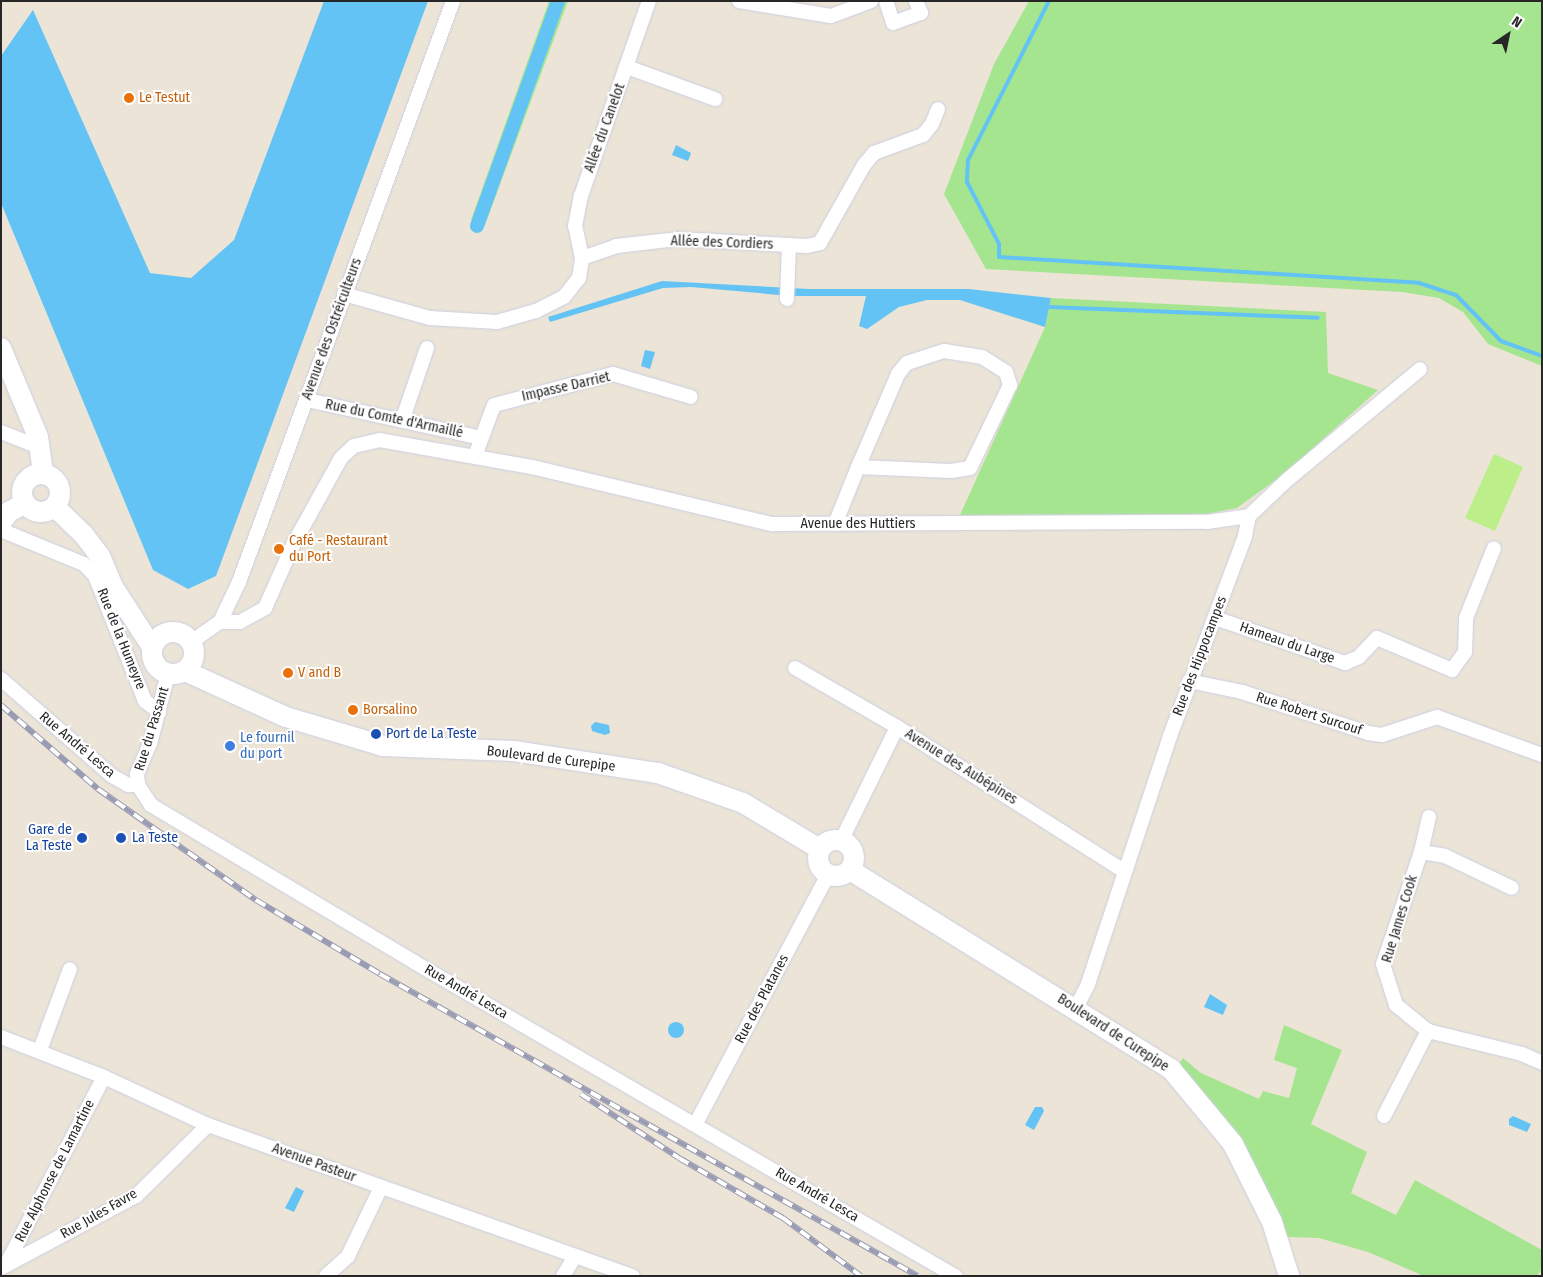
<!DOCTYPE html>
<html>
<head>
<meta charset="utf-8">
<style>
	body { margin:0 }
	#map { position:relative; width:1543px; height:1277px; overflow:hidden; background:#ebe4d7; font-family:"Fira Sans Condensed",sans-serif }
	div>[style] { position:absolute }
	.green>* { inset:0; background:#a6e590 }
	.pitch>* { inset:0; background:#bcee8a }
	.water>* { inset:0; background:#63c3f4 }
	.round { border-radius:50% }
	.stream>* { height:4px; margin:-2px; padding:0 2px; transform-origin:2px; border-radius:2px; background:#63c3f4 }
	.canal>* { height:14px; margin:-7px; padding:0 7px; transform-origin:7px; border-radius:7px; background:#63c3f4 }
	.roads { filter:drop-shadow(0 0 1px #cccfe2) drop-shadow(0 0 1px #cccfe2) }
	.street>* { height:14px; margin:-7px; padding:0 7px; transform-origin:7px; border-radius:7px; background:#fff }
	.secondary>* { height:20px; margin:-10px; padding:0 10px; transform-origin:10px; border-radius:10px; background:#fff }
	.secondary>.ring { margin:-10px; padding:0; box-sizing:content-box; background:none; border:20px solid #fff; border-radius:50% }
	.rail>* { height:5.5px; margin-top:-2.75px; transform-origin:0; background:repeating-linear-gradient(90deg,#fff 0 11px,#9a9cb3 0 22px); box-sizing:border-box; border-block:1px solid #9a9cb3 }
	.dots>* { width:14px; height:14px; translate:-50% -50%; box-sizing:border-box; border:2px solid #fff; border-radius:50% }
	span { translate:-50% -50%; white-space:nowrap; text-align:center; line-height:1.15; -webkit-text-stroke:4px #fff; paint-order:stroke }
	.food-label { font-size:14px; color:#c56008 }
	.left { translate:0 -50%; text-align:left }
	.street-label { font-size:14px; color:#272727 }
	.transit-label { font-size:14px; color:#164399 }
	.right { translate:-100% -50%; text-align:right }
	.shop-label { font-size:14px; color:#366cbe }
	.frame { position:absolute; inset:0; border:2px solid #272727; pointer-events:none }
	.north { position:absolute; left:1483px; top:10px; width:50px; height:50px; -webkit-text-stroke:4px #fff; paint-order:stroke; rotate:34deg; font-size:14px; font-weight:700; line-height:20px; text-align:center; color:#272727 }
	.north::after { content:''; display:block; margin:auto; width:18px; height:22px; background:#272727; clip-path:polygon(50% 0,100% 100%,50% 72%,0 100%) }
</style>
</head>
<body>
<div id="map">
	<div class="green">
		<div style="clip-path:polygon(549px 1px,568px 1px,485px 225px,471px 220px)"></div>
		<div style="clip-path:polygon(1029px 1px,1542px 1px,1542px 366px,1488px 344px,1463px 312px,1439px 298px,1402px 292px,986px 269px,944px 194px,994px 64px)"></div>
		<div style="clip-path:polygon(1051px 298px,1326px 312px,1328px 373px,1378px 390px,1285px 473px,1237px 508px,1206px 514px,960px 515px,1045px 327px)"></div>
		<div style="clip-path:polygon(1284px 1025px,1342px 1050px,1311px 1124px,1367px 1152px,1351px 1193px,1396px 1215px,1415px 1180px,1542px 1250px,1542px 1269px,1537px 1276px,1424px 1276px,1368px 1252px,1319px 1238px,1288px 1237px,1259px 1174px,1226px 1123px,1178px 1066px,1183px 1058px,1201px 1073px,1259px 1099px,1263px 1091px,1289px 1098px,1297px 1068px,1274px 1060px)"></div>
	</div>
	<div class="pitch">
		<div style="clip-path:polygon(1494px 454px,1523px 467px,1495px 531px,1465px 518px)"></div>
	</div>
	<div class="water">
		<div style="clip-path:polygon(324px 1px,428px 1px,216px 576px,188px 589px,153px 570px,1px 203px,1px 56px,33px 10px,150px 273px,191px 278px,234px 240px)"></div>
		<div style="clip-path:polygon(676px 145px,691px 153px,688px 161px,672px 155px)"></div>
		<div style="clip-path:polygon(662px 281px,809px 289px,969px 289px,1051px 298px,1045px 327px,960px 300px,927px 300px,899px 307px,867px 329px,859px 326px,866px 296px,791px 296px,691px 287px,663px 288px,550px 322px,548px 317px)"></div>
		<div style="clip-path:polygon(645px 350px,655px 352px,650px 369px,641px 366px)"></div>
		<div style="clip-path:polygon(595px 722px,609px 725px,610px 733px,605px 735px,592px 731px,591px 726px)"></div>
		<div style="clip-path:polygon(1210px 994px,1227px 1005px,1223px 1015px,1204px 1007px)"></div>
		<div class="round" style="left:668px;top:1022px;width:16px;height:16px"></div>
		<div style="clip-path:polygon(1035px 1107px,1042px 1107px,1044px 1111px,1034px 1130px,1025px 1125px)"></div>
		<div style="clip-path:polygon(1513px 1116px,1531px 1124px,1527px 1132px,1509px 1125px,1509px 1119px)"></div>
		<div style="clip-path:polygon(296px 1187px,304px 1191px,294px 1212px,285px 1208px)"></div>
	</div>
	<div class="stream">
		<div style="left:1049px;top:1px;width:178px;rotate:117deg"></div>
		<div style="left:968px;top:160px;width:22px;rotate:93deg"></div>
		<div style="left:967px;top:182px;width:70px;rotate:62.7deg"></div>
		<div style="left:999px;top:244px;width:13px;rotate:90deg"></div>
		<div style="left:999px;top:257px;width:421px;rotate:3.5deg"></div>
		<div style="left:1419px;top:283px;width:39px;rotate:18deg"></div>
		<div style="left:1456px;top:295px;width:64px;rotate:45.6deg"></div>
		<div style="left:1501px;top:341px;width:44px;rotate:20.1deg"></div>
		<div style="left:1049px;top:307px;width:269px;rotate:2.3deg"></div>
	</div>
	<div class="canal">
		<div style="left:477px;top:226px;width:239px;rotate:-70.2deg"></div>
	</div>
	<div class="roads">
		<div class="street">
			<div style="left:739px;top:1px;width:93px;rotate:9.3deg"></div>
			<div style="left:831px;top:16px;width:43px;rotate:-20.6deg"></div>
			<div style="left:886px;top:1px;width:23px;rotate:72deg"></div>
			<div style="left:893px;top:23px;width:30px;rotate:-20deg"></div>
			<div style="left:921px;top:13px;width:13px;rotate:-113deg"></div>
			<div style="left:627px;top:67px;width:94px;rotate:20deg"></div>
			<div style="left:582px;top:258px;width:33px;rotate:-102deg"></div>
			<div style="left:575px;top:226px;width:31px;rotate:-79deg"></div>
			<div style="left:581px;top:196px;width:207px;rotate:-70.8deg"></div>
			<div style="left:344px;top:294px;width:89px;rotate:15.6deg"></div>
			<div style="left:430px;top:318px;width:67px;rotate:3.4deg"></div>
			<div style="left:497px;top:322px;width:41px;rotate:-15.8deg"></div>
			<div style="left:536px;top:311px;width:31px;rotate:-27deg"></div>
			<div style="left:564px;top:297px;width:24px;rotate:-52deg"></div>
			<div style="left:579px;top:278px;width:20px;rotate:-81deg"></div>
			<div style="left:582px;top:258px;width:36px;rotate:-19deg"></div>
			<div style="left:616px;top:246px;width:61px;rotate:-6.5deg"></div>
			<div style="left:677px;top:239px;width:130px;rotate:3.1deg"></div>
			<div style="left:807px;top:246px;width:13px;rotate:-13deg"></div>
			<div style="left:820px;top:243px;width:90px;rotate:-60.6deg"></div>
			<div style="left:864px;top:165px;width:16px;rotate:-50deg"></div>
			<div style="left:874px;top:153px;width:52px;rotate:-20.2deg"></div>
			<div style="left:923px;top:135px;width:14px;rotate:-51deg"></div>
			<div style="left:932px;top:124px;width:16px;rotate:-68deg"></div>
			<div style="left:787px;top:299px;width:54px;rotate:-87.9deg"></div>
			<div style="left:307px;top:400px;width:178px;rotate:12.3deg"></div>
			<div style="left:402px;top:421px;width:77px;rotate:-71.1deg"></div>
			<div style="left:1px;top:432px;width:41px;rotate:21.5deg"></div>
			<div style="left:475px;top:456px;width:54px;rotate:-69.6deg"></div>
			<div style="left:494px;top:405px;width:123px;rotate:-14.6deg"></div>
			<div style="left:613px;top:374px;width:81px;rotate:16.4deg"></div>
			<div style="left:835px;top:524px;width:61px;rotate:-68deg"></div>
			<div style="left:858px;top:467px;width:101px;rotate:-66.7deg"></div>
			<div style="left:898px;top:374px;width:14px;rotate:-51deg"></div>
			<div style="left:907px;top:363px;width:39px;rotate:-18deg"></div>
			<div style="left:944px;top:351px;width:38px;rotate:9deg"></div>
			<div style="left:982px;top:357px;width:28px;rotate:32deg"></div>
			<div style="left:1006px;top:372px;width:14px;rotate:73deg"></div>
			<div style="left:1010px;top:385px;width:92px;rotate:115.7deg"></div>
			<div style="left:970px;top:468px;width:19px;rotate:171deg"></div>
			<div style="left:951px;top:471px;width:93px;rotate:-177.5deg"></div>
			<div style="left:1px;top:530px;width:90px;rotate:22.3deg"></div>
			<div style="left:84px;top:564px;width:16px;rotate:47deg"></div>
			<div style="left:95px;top:576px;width:135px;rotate:68.2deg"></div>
			<div style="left:145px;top:701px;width:18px;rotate:38deg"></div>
			<div style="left:1215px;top:618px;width:138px;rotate:19.1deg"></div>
			<div style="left:1345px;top:663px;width:15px;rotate:-23deg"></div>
			<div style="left:1359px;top:657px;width:26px;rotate:-47deg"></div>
			<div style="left:1377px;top:638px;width:82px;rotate:23.1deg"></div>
			<div style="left:1452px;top:670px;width:22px;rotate:-54deg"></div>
			<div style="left:1465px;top:652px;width:34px;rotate:-88deg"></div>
			<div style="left:1466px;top:618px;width:75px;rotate:-68.2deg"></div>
			<div style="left:220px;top:622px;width:20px"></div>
			<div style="left:240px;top:622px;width:29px;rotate:-29deg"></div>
			<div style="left:265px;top:608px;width:71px;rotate:-66deg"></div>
			<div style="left:294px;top:543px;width:97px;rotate:-61.1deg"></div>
			<div style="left:341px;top:458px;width:18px;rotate:-43deg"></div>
			<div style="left:354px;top:446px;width:27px;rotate:-13deg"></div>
			<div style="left:380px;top:440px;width:154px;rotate:10.1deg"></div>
			<div style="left:532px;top:467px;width:247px;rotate:13.4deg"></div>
			<div style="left:772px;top:524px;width:435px;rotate:-0.3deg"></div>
			<div style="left:1207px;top:522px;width:42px;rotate:-8.1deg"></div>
			<div style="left:191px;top:642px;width:35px;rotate:-35deg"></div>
			<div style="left:220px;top:622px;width:44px;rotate:-64.6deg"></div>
			<div style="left:239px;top:582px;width:619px;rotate:-69.78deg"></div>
			<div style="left:795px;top:668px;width:118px;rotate:30deg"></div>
			<div style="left:897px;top:727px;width:269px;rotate:32.4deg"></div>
			<div style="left:1px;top:679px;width:147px;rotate:41.1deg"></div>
			<div style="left:112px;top:776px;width:18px;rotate:29deg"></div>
			<div style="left:128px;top:785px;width:10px"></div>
			<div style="left:138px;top:785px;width:24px;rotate:57deg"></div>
			<div style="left:151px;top:805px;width:306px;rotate:30.8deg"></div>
			<div style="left:414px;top:962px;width:626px;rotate:30.13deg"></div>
			<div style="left:1189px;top:681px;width:54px;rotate:11.7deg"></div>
			<div style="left:1242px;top:692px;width:133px;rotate:18deg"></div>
			<div style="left:1368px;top:733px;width:14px;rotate:8deg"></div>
			<div style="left:1382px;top:735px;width:58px;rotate:-18.1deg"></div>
			<div style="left:1437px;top:717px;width:112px;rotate:19.9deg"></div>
			<div style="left:138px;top:785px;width:11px;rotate:-95deg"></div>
			<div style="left:137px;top:774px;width:33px;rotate:-67deg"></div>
			<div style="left:150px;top:744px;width:72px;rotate:-75.6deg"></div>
			<div style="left:1429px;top:817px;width:36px;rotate:103deg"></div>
			<div style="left:1421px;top:852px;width:118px;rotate:108.7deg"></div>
			<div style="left:1383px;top:964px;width:43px;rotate:72.4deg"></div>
			<div style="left:1396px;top:1005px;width:41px;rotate:39.1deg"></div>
			<div style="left:1428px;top:1031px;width:97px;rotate:13.7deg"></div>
			<div style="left:1522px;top:1054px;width:22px;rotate:24deg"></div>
			<div style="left:841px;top:841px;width:127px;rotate:-63.8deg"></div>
			<div style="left:1421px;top:852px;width:24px;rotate:9deg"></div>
			<div style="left:1445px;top:856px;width:74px;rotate:25.5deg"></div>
			<div style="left:1076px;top:1008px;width:27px;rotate:-63deg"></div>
			<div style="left:1088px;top:984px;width:261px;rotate:-71.7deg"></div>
			<div style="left:1170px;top:736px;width:214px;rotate:-69.4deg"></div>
			<div style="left:1245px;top:536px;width:20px;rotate:-79deg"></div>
			<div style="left:1249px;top:516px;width:52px;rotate:-43.5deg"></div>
			<div style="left:1287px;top:480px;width:173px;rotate:-39.8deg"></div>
			<div style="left:1px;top:1037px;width:110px;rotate:21.2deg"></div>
			<div style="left:104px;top:1077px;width:115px;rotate:24.8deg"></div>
			<div style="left:208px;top:1125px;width:451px;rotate:19.6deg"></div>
			<div style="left:40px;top:1050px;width:86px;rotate:-69.7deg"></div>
			<div style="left:1384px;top:1116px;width:96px;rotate:-62.6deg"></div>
			<div style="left:696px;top:1123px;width:281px;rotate:-62deg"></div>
			<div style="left:6px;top:1265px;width:212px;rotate:-62.5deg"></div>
			<div style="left:1px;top:1268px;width:153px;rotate:-28.1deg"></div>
			<div style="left:136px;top:1196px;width:101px;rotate:-44.6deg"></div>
			<div style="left:326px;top:1276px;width:30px;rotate:-42deg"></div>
			<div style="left:348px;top:1256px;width:76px;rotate:-64.4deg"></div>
			<div style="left:563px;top:1276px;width:23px;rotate:-59deg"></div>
		</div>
		<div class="secondary">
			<div style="left:1px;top:348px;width:96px;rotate:67.4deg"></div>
			<div style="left:38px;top:437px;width:37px;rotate:82deg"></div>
			<div class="ring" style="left:22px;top:474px;width:18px;height:18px"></div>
			<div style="left:55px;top:507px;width:40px;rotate:44deg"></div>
			<div style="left:84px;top:535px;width:26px;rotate:53deg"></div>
			<div style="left:100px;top:556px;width:34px;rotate:67deg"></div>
			<div style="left:113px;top:587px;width:72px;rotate:57deg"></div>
			<div style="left:1px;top:523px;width:14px;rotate:-54deg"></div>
			<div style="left:9px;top:512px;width:18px;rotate:-29deg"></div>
			<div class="ring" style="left:152px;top:632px;width:22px;height:22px"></div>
			<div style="left:185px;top:671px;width:111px;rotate:24.5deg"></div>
			<div style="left:286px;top:717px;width:101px;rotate:16.6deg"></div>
			<div style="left:383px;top:746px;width:131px;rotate:2.2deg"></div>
			<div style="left:514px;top:751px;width:146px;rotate:8.7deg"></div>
			<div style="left:658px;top:773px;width:90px;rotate:19.4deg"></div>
			<div style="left:743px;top:803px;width:90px;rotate:30.9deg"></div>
			<div class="ring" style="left:818px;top:840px;width:16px;height:16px"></div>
			<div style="left:850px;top:870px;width:378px;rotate:31.8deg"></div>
			<div style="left:1171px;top:1069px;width:97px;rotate:50.4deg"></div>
			<div style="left:1233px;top:1144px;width:87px;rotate:63.4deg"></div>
			<div style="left:1272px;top:1222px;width:57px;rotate:72.5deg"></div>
		</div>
	</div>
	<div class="rail">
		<div style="left:1px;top:705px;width:128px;rotate:40.9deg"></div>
		<div style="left:98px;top:789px;width:193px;rotate:35.1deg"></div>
		<div style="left:256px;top:900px;width:144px;rotate:30.8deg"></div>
		<div style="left:380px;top:974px;width:617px;rotate:29.31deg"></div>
		<div style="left:581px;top:1094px;width:117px;rotate:33.1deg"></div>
		<div style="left:679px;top:1158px;width:120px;rotate:30deg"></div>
		<div style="left:783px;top:1218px;width:97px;rotate:36.6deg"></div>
	</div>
	<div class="dots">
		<div style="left:129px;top:98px;background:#e8710a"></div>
		<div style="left:279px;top:549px;background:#e8710a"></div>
		<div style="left:288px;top:673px;background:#e8710a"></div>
		<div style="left:353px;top:710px;background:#e8710a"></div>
		<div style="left:376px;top:734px;background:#1a4fb4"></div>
		<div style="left:230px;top:746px;background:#3f7fe0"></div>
		<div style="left:82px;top:838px;background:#1a4fb4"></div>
		<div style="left:121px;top:838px;background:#1a4fb4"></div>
	</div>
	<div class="food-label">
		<span class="left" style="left:139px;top:98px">Le Testut</span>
		<span class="left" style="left:289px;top:549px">Café - Restaurant<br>du Port</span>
		<span class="left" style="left:298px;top:673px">V and B</span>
		<span class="left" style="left:363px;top:710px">Borsalino</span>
	</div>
	<div class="street-label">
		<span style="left:605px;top:128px;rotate:-70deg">Allée du Canelot</span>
		<span style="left:722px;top:243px;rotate:2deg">Allée des Cordiers</span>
		<span style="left:332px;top:329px;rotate:-70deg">Avenue des Ostréiculteurs</span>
		<span style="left:566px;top:387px;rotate:-13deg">Impasse Darriet</span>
		<span style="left:394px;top:419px;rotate:12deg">Rue du Comte d'Armaillé</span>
		<span style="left:858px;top:524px">Avenue des Huttiers</span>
		<span style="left:121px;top:639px;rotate:68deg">Rue de la Humeyre</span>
		<span style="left:1287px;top:643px;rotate:19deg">Hameau du Large</span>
		<span style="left:1200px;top:656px;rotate:-69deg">Rue des Hippocampes</span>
		<span style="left:1309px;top:714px;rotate:18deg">Rue Robert Surcouf</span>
		<span style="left:152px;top:729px;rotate:-73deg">Rue du Passant</span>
		<span style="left:77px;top:745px;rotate:40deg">Rue André Lesca</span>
		<span style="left:551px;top:759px;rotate:7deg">Boulevard de Curepipe</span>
		<span style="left:961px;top:767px;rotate:32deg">Avenue des Aubépines</span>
		<span style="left:1400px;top:919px;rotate:-73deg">Rue James Cook</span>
		<span style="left:466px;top:992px;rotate:30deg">Rue André Lesca</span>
		<span style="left:762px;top:999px;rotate:-62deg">Rue des Platanes</span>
		<span style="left:1113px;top:1033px;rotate:33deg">Boulevard de Curepipe</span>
		<span style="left:314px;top:1163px;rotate:20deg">Avenue Pasteur</span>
		<span style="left:55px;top:1171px;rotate:-63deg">Rue Alphonse de Lamartine</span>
		<span style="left:817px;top:1195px;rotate:30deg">Rue André Lesca</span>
		<span style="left:99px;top:1214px;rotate:-30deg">Rue Jules Favre</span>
	</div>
	<div class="transit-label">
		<span class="left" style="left:386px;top:734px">Port de La Teste</span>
		<span class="right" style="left:72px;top:838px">Gare de<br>La Teste</span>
		<span class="left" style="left:132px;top:838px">La Teste</span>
	</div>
	<div class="shop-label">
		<span class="left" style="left:240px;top:746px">Le fournil<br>du port</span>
	</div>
	<div class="frame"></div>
	<div class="north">N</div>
</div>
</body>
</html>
